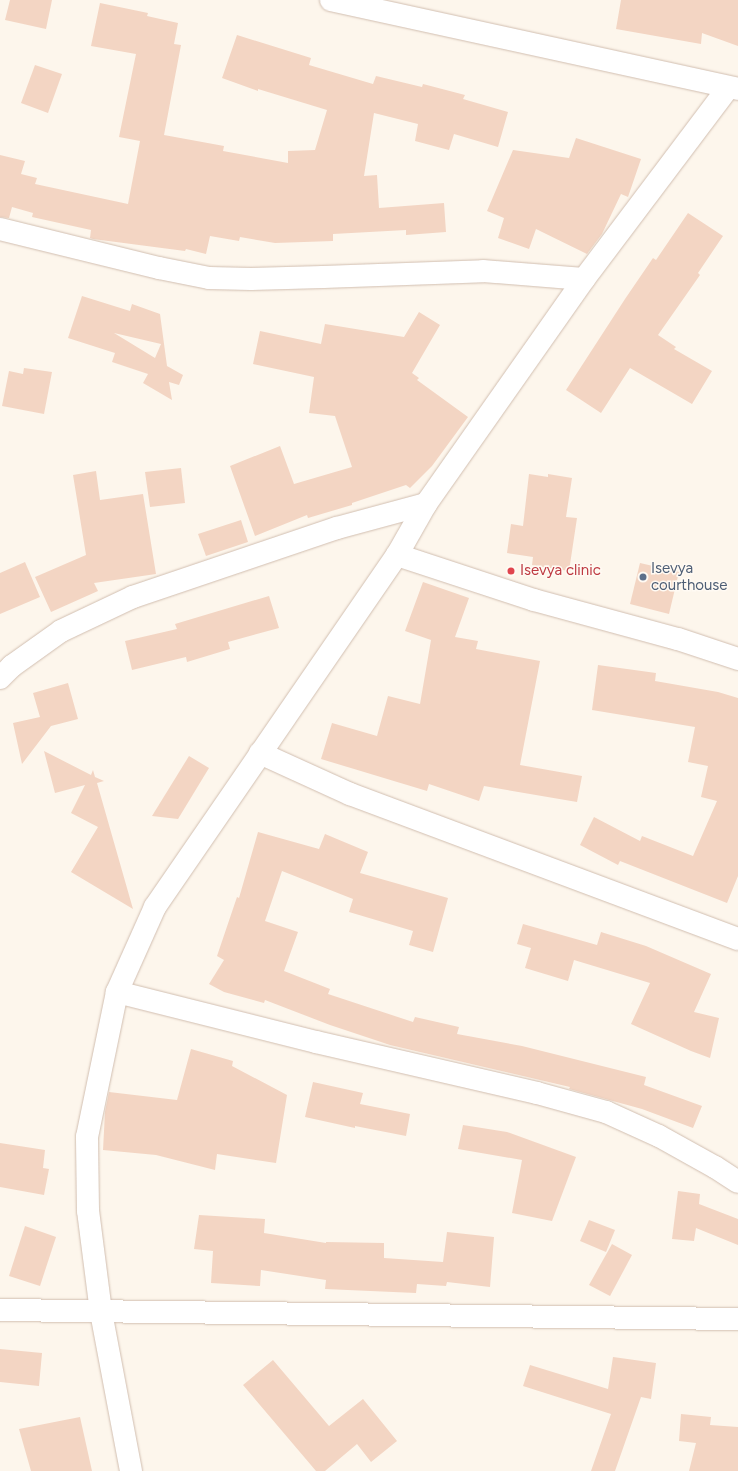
<!DOCTYPE html>
<html>
<head>
<meta charset="utf-8">
<style>
	body { margin:0 }
	#map { position:relative; width:738px; height:1471px; overflow:hidden; background:#fdf6ec; font-family:Figtree,sans-serif }
	div>[style] { position:absolute }
	.building>* { inset:0; background:#f3d5c3 }
	.roads { filter:drop-shadow(0 0 1px #d1beb0) drop-shadow(0 0 1px #d1beb0) }
	.minor>* { height:22px; margin:-11px; padding:0 11px; transform-origin:11px; border-radius:11px; background:#fff }
	.dots>* { width:11px; height:11px; translate:-50% -50%; box-sizing:border-box; border:2px solid #fffaf3; border-radius:50% }
	span { translate:-50% -50%; white-space:nowrap; text-align:center; line-height:1.15; -webkit-text-stroke:3px #fffaf3; paint-order:stroke }
	.service-label { font-size:15px; color:#4e5e75 }
	.left { translate:0 -50%; text-align:left }
	.health-label { font-size:15px; color:#be3a42 }
</style>
</head>
<body>
<div id="map">
	<div class="building">
		<div style="clip-path:polygon(10px 0,52px 0,46px 29px,5px 20px)"></div>
		<div style="clip-path:polygon(621px 0,738px 0,738px 46px,702px 33px,701px 44px,616px 29px)"></div>
		<div style="clip-path:polygon(100px 3px,148px 13px,147px 16px,178px 23px,174px 44px,181px 45px,164px 135px,224px 146px,223px 151px,288px 163px,288px 151px,315px 150px,327px 110px,258px 89px,258px 91px,222px 78px,237px 35px,311px 58px,309px 65px,373px 84px,376px 76px,422px 87px,423px 84px,465px 95px,463px 99px,508px 112px,498px 147px,454px 134px,449px 150px,415px 141px,418px 124px,374px 113px,364px 176px,377px 175px,379px 208px,444px 203px,446px 232px,406px 235px,406px 230px,333px 234px,333px 241px,275px 243px,240px 237px,239px 241px,210px 236px,206px 254px,186px 249px,185px 251px,93px 239px,90px 238px,91px 230px,32px 217px,33px 213px,12px 207px,9px 218px,0 217px,0 155px,25px 161px,21px 174px,37px 178px,35px 184px,128px 204px,140px 141px,119px 137px,136px 54px,91px 46px)"></div>
		<div style="clip-path:polygon(35px 65px,62px 74px,48px 113px,21px 103px)"></div>
		<div style="clip-path:polygon(576px 138px,641px 159px,628px 197px,621px 194px,602px 234px,587px 254px,536px 229px,529px 249px,498px 238px,504px 218px,487px 211px,513px 150px,569px 158px)"></div>
		<div style="clip-path:polygon(688px 213px,723px 236px,698px 273px,700px 275px,658px 335px,676px 347px,674px 349px,712px 371px,692px 404px,630px 368px,601px 413px,566px 390px,625px 299px,653px 258px,656px 260px)"></div>
		<div style="clip-path:polygon(evenodd,82px 296px,130px 311px,132px 304px,160px 314px,167px 366px,183px 375px,179px 385px,169px 382px,172px 400px,143px 383px,148px 374px,112px 362px,115px 353px,68px 338px,82px 296px,114px 333px,161px 344px,155px 358px,114px 333px)"></div>
		<div style="clip-path:polygon(419px 312px,440px 325px,412px 373px,419px 378px,417px 380px,468px 417px,432px 466px,410px 488px,406px 485px,352px 503px,352px 505px,308px 518px,307px 515px,255px 536px,230px 466px,280px 446px,294px 484px,352px 467px,335px 416px,309px 413px,314px 377px,253px 364px,260px 331px,321px 344px,325px 324px,404px 337px)"></div>
		<div style="clip-path:polygon(24px 368px,52px 372px,44px 414px,2px 406px,9px 371px,23px 374px)"></div>
		<div style="clip-path:polygon(181px 468px,185px 503px,150px 507px,145px 472px)"></div>
		<div style="clip-path:polygon(96px 471px,100px 500px,143px 494px,156px 574px,94px 583px,98px 591px,51px 612px,35px 577px,86px 555px,73px 475px)"></div>
		<div style="clip-path:polygon(529px 474px,548px 477px,548px 474px,572px 478px,566px 517px,577px 518px,569px 571px,532px 565px,533px 557px,507px 553px,511px 524px,523px 526px)"></div>
		<div style="clip-path:polygon(241px 520px,248px 542px,206px 556px,198px 534px)"></div>
		<div style="clip-path:polygon(25px 562px,40px 597px,0 614px,0 573px)"></div>
		<div style="clip-path:polygon(640px 563px,679px 572px,669px 614px,630px 604px)"></div>
		<div style="clip-path:polygon(423px 582px,469px 598px,455px 637px,478px 641px,476px 649px,540px 661px,520px 765px,582px 776px,577px 802px,484px 786px,479px 801px,429px 784px,427px 791px,321px 759px,332px 723px,377px 736px,388px 696px,420px 704px,431px 640px,405px 631px)"></div>
		<div style="clip-path:polygon(269px 596px,279px 628px,228px 642px,230px 649px,187px 662px,186px 657px,132px 670px,125px 641px,177px 629px,175px 624px)"></div>
		<div style="clip-path:polygon(598px 665px,656px 673px,655px 681px,718px 692px,738px 698px,738px 876px,727px 903px,620px 861px,618px 865px,580px 845px,594px 817px,640px 841px,642px 836px,693px 856px,717px 801px,701px 797px,708px 766px,688px 762px,695px 727px,592px 710px)"></div>
		<div style="clip-path:polygon(68px 683px,78px 719px,51px 726px,22px 764px,13px 723px,40px 717px,33px 693px)"></div>
		<div style="clip-path:polygon(44px 751px,91px 775px,93px 770px,95px 777px,104px 781px,97px 783px,133px 909px,71px 872px,98px 827px,71px 813px,85px 785px,55px 793px)"></div>
		<div style="clip-path:polygon(189px 756px,209px 768px,178px 819px,152px 816px)"></div>
		<div style="clip-path:polygon(258px 832px,319px 849px,325px 834px,368px 852px,360px 873px,448px 898px,433px 952px,409px 945px,413px 931px,349px 912px,353px 899px,282px 871px,265px 921px,298px 932px,284px 971px,330px 989px,328px 994px,413px 1022px,415px 1017px,459px 1027px,457px 1034px,522px 1046px,646px 1077px,644px 1085px,702px 1106px,693px 1128px,642px 1109px,569px 1089px,570px 1087px,390px 1045px,330px 1025px,265px 1000px,264px 1003px,224px 992px,209px 984px,224px 960px,217px 956px,237px 897px,239px 898px)"></div>
		<div style="clip-path:polygon(523px 924px,597px 945px,601px 932px,646px 946px,711px 974px,694px 1012px,719px 1018px,710px 1058px,691px 1051px,631px 1024px,650px 983px,574px 960px,568px 981px,525px 968px,531px 948px,517px 944px)"></div>
		<div style="clip-path:polygon(191px 1049px,233px 1061px,232px 1066px,287px 1095px,276px 1163px,217px 1154px,215px 1170px,156px 1155px,103px 1150px,105px 1112px,109px 1092px,177px 1100px)"></div>
		<div style="clip-path:polygon(313px 1082px,363px 1093px,360px 1104px,410px 1114px,406px 1136px,355px 1126px,355px 1128px,305px 1117px)"></div>
		<div style="clip-path:polygon(463px 1125px,507px 1132px,576px 1157px,552px 1221px,512px 1213px,522px 1160px,458px 1149px)"></div>
		<div style="clip-path:polygon(0 1143px,45px 1150px,43px 1168px,49px 1169px,44px 1195px,0 1187px)"></div>
		<div style="clip-path:polygon(678px 1191px,700px 1194px,699px 1204px,738px 1219px,738px 1245px,696px 1228px,694px 1241px,672px 1239px)"></div>
		<div style="clip-path:polygon(199px 1215px,265px 1219px,264px 1233px,326px 1243px,326px 1242px,384px 1243px,384px 1258px,443px 1262px,447px 1232px,494px 1237px,490px 1287px,447px 1282px,446px 1286px,417px 1284px,416px 1293px,325px 1289px,326px 1280px,261px 1270px,260px 1286px,211px 1283px,213px 1251px,194px 1249px)"></div>
		<div style="clip-path:polygon(589px 1220px,615px 1230px,606px 1252px,580px 1241px)"></div>
		<div style="clip-path:polygon(25px 1226px,56px 1237px,40px 1286px,9px 1276px)"></div>
		<div style="clip-path:polygon(612px 1244px,632px 1255px,610px 1296px,589px 1285px)"></div>
		<div style="clip-path:polygon(0 1349px,42px 1353px,39px 1386px,0 1382px)"></div>
		<div style="clip-path:polygon(613px 1357px,656px 1363px,651px 1399px,641px 1397px,615px 1471px,591px 1471px,611px 1414px,523px 1386px,530px 1365px,608px 1389px)"></div>
		<div style="clip-path:polygon(273px 1360px,329px 1426px,363px 1399px,397px 1441px,371px 1462px,357px 1444px,325px 1471px,316px 1471px,243px 1385px)"></div>
		<div style="clip-path:polygon(681px 1414px,711px 1417px,710px 1425px,738px 1427px,738px 1471px,689px 1471px,696px 1443px,679px 1441px)"></div>
		<div style="clip-path:polygon(80px 1417px,92px 1471px,31px 1471px,19px 1429px)"></div>
	</div>
	<div class="roads">
		<div class="minor">
			<div style="left:331px;top:0;width:417px;rotate:12.3deg"></div>
			<div style="left:0;top:229px;width:164px;rotate:13.8deg"></div>
			<div style="left:159px;top:268px;width:51px;rotate:11.3deg"></div>
			<div style="left:209px;top:278px;width:42px;rotate:1.4deg"></div>
			<div style="left:251px;top:279px;width:72px;rotate:-1.6deg"></div>
			<div style="left:323px;top:277px;width:160px;rotate:-2.1deg"></div>
			<div style="left:483px;top:271px;width:101px;rotate:4.5deg"></div>
			<div style="left:397px;top:555px;width:144px;rotate:18.2deg"></div>
			<div style="left:534px;top:600px;width:149px;rotate:15.2deg"></div>
			<div style="left:678px;top:639px;width:63px;rotate:18.4deg"></div>
			<div style="left:0;top:678px;width:17px;rotate:-45deg"></div>
			<div style="left:12px;top:666px;width:60px;rotate:-35.5deg"></div>
			<div style="left:61px;top:631px;width:80px;rotate:-25.3deg"></div>
			<div style="left:133px;top:597px;width:215px;rotate:-18.7deg"></div>
			<div style="left:337px;top:528px;width:92px;rotate:-15.1deg"></div>
			<div style="left:260px;top:753px;width:99px;rotate:24.5deg"></div>
			<div style="left:350px;top:794px;width:414px;rotate:20.5deg"></div>
			<div style="left:117px;top:992px;width:205px;rotate:14.1deg"></div>
			<div style="left:316px;top:1042px;width:227px;rotate:13deg"></div>
			<div style="left:537px;top:1093px;width:72px;rotate:15.4deg"></div>
			<div style="left:606px;top:1112px;width:58px;rotate:24.4deg"></div>
			<div style="left:659px;top:1136px;width:64px;rotate:29deg"></div>
			<div style="left:715px;top:1167px;width:27px;rotate:33deg"></div>
			<div style="left:0;top:1310px;width:738px;rotate:0.7deg"></div>
			<div style="left:131px;top:1471px;width:162px;rotate:-100.7deg"></div>
			<div style="left:101px;top:1312px;width:102px;rotate:-97.3deg"></div>
			<div style="left:88px;top:1211px;width:74px;rotate:-90.8deg"></div>
			<div style="left:87px;top:1137px;width:148px;rotate:-78.3deg"></div>
			<div style="left:117px;top:992px;width:93px;rotate:-65.9deg"></div>
			<div style="left:155px;top:907px;width:427px;rotate:-55.5deg"></div>
			<div style="left:397px;top:555px;width:59px;rotate:-60.4deg"></div>
			<div style="left:426px;top:504px;width:275px;rotate:-54.9deg"></div>
			<div style="left:584px;top:279px;width:239px;rotate:-53deg"></div>
		</div>
	</div>
	<div class="dots">
		<div style="left:511px;top:571px;background:#e0444e"></div>
		<div style="left:643px;top:577px;background:#5c6f8a"></div>
	</div>
	<div class="service-label">
		<span class="left" style="left:651px;top:577px">Isevya<br>courthouse</span>
	</div>
	<div class="health-label">
		<span class="left" style="left:520px;top:571px">Isevya clinic</span>
	</div>
</div>
</body>
</html>
